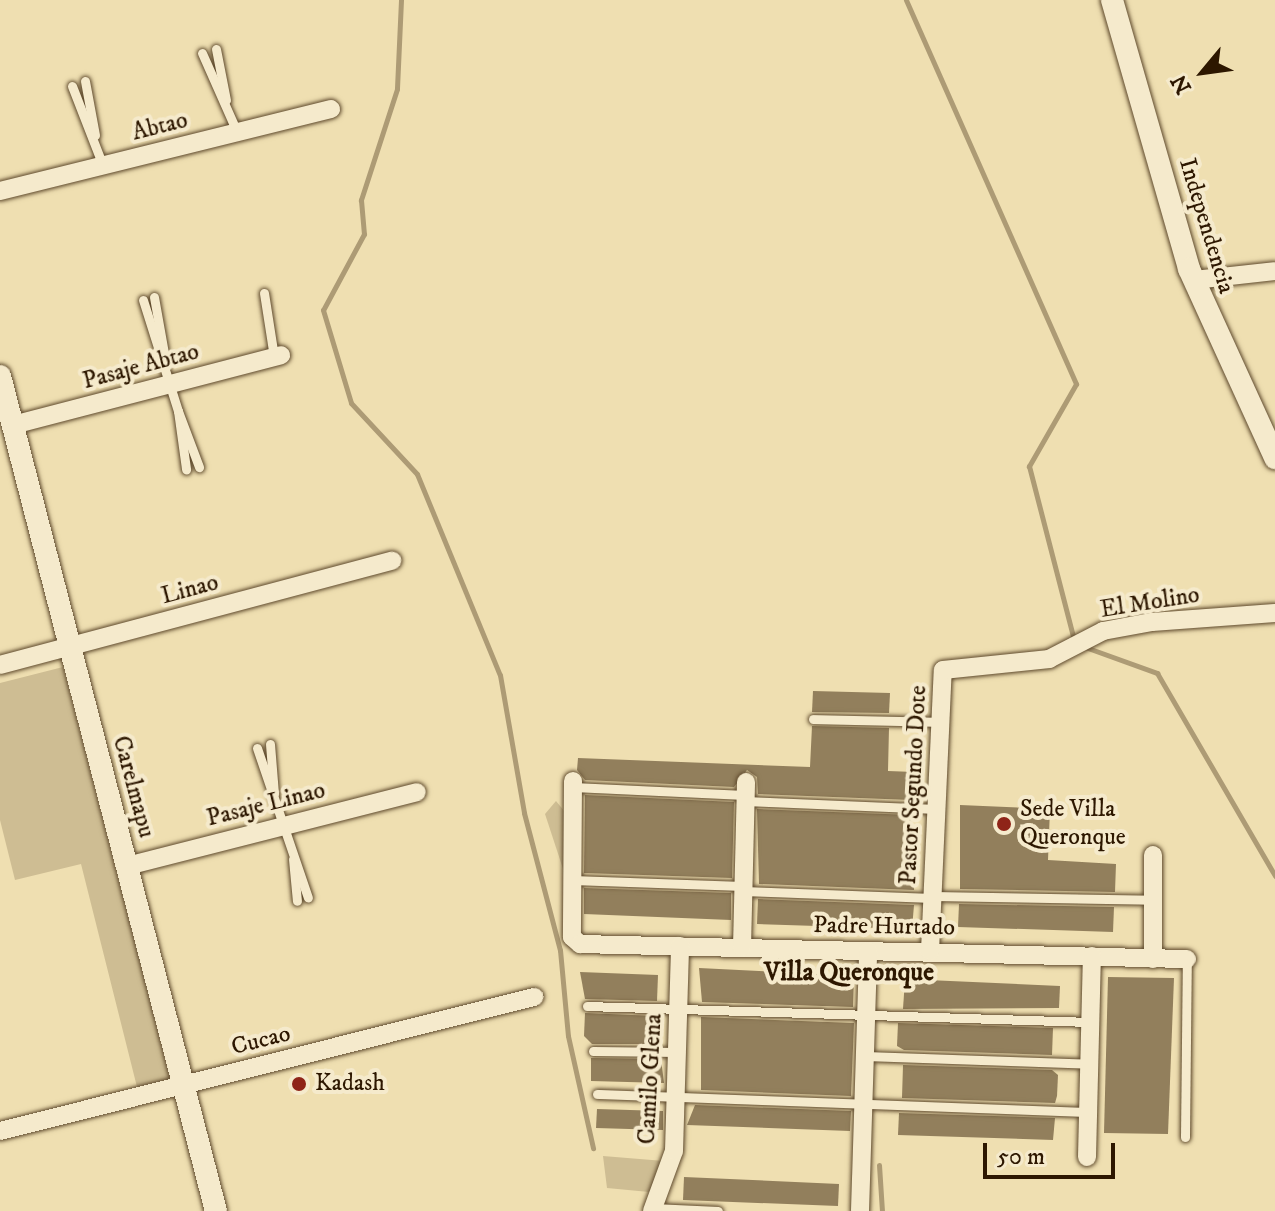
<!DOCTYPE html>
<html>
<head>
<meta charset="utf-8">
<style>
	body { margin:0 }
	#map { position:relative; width:1275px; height:1211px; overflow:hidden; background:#efdfb1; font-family:"IM FELL DW Pica",serif }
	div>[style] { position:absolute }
	.green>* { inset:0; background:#cebd93 }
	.stream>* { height:5px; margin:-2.5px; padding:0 2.5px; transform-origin:2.5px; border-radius:2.5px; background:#ad9b75 }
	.building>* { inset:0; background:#927f5c }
	.roads { filter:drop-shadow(0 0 2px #5e492c) drop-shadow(0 0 2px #5e492c) }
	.service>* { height:9px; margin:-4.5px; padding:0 4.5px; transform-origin:4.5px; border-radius:4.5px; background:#f5eacc }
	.minor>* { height:18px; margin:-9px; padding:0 9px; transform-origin:9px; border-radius:9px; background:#f5eacc }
	.tertiary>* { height:22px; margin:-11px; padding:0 11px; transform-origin:11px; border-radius:11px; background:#f5eacc }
	.dots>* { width:22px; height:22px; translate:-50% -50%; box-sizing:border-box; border:4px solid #f5eacc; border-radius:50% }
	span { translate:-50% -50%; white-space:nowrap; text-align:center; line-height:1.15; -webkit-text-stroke:8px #f5eacc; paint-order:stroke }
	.street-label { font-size:24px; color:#2d1700 }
	.poi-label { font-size:24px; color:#2d1700 }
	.left { translate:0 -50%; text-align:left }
	.neighbourhood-label { font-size:26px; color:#2d1700; font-weight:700 }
	.north { position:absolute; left:1163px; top:32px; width:80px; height:80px; -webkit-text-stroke:6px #f5eacc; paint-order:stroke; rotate:241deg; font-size:22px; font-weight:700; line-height:32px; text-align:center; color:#2d1700 }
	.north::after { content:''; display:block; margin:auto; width:28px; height:36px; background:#2d1700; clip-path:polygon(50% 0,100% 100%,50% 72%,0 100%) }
	.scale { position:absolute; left:983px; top:1143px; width:132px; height:36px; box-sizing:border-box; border:4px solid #2d1700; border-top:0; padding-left:10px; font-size:24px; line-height:28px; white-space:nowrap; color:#2d1700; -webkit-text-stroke:6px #f5eacc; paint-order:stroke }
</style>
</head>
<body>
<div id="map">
	<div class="green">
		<div style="clip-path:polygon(63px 667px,170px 1079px,137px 1087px,81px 864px,15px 880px,0 820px,0 683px)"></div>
		<div style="clip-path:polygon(556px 801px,565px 812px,568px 884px,545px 814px)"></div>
		<div style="clip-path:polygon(603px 1156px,664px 1161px,649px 1192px,607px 1188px)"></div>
	</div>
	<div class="stream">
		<div style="left:401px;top:0;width:89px;rotate:92.6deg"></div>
		<div style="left:397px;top:89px;width:117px;rotate:108deg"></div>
		<div style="left:361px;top:200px;width:34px;rotate:85deg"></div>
		<div style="left:364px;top:234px;width:86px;rotate:118.3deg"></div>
		<div style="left:323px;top:310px;width:97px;rotate:73.2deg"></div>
		<div style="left:351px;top:403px;width:97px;rotate:47.1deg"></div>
		<div style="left:417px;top:474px;width:217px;rotate:67.6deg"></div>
		<div style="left:500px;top:675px;width:140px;rotate:80.1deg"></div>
		<div style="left:524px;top:813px;width:142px;rotate:75.3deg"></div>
		<div style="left:560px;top:950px;width:86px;rotate:84.7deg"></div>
		<div style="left:568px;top:1036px;width:115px;rotate:77.4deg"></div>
		<div style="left:906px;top:0;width:420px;rotate:66.1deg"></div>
		<div style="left:1076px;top:384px;width:95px;rotate:119.8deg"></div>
		<div style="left:1029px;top:466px;width:180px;rotate:75.5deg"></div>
		<div style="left:1085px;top:647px;width:77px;rotate:19.9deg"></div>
		<div style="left:1157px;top:673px;width:235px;rotate:59.8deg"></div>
		<div style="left:879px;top:1165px;width:46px;rotate:86.3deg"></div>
	</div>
	<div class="building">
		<div style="clip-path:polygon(813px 691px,890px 693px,889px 713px,812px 712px)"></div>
		<div style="clip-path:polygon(812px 726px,889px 728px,888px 771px,914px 772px,911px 800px,758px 794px,757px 777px,747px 770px,734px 787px,585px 780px,577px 770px,578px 758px,810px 767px)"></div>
		<div style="clip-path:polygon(585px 795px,734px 802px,732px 878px,584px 873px)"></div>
		<div style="clip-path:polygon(960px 805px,1050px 809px,1048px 860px,1116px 864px,1115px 892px,960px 889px)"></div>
		<div style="clip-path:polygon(757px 809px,911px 815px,914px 890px,759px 884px)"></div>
		<div style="clip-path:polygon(584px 888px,731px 893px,731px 920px,584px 914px)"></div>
		<div style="clip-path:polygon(758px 899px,914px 905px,912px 929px,757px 924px)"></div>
		<div style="clip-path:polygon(959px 904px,1114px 907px,1113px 932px,958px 927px)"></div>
		<div style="clip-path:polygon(699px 968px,854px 976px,853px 1007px,702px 1002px)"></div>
		<div style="clip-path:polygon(580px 972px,658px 975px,657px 1001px,585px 999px)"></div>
		<div style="clip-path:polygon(1108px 977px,1174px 978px,1168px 1134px,1104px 1133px)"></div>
		<div style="clip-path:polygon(905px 979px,1060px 986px,1059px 1008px,903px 1009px)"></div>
		<div style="clip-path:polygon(585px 1013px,656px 1016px,661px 1044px,592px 1044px,584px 1036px)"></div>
		<div style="clip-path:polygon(701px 1017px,854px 1023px,851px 1096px,701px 1090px)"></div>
		<div style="clip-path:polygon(898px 1023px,1053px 1028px,1052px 1055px,904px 1050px,897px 1046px)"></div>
		<div style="clip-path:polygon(591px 1058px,661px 1059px,664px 1083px,591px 1081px)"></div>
		<div style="clip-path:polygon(903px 1065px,1052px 1070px,1058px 1075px,1057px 1096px,1055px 1103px,902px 1098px)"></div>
		<div style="clip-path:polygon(695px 1105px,851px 1111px,850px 1131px,687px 1125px)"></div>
		<div style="clip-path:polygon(597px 1109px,663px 1111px,663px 1130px,596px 1128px)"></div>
		<div style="clip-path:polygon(899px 1113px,1055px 1118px,1053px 1140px,898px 1135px)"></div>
		<div style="clip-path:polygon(684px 1177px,839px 1184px,838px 1206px,683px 1200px)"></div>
	</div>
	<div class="roads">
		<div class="service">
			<div style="left:216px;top:49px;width:52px;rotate:78.9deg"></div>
			<div style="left:202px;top:53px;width:86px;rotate:66.1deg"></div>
			<div style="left:85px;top:81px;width:55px;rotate:79.5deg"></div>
			<div style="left:72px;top:86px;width:86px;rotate:68.8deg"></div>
			<div style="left:264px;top:293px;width:65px;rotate:81.1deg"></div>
			<div style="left:154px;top:297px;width:63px;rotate:79.9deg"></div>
			<div style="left:143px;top:300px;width:116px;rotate:72.5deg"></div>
			<div style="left:178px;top:411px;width:59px;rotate:82.1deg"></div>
			<div style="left:178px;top:411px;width:60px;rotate:69.4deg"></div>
			<div style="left:813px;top:719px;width:128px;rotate:1.3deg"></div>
			<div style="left:270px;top:744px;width:50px;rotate:85.4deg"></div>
			<div style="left:257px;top:748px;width:158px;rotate:71.2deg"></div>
			<div style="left:573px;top:787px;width:172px;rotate:2.7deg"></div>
			<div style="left:745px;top:801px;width:192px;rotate:2.4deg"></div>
			<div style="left:293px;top:859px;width:42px;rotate:84.6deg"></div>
			<div style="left:572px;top:880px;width:171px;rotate:2deg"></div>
			<div style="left:743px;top:891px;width:190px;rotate:2.1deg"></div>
			<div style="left:933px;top:896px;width:220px;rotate:1deg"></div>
			<div style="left:587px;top:1006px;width:504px;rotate:1.82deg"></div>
			<div style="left:593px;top:1051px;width:85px;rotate:0.7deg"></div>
			<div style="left:865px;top:1056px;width:225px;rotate:2deg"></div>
			<div style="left:597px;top:1094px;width:492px;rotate:2.1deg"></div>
			<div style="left:1185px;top:1137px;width:178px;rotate:-89.4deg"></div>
			<div style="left:653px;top:1208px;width:65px;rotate:2.6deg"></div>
		</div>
		<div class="minor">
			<div style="left:0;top:191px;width:341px;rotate:-13.9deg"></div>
			<div style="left:1194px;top:280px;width:81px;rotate:-6.3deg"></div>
			<div style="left:13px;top:425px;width:277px;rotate:-14.6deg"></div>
			<div style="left:0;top:665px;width:406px;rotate:-14.9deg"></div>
			<div style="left:573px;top:781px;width:156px;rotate:90.4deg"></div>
			<div style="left:572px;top:937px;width:11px;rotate:41deg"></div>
			<div style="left:580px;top:944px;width:607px;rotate:1.42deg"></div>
			<div style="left:127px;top:866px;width:299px;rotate:-14.3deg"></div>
			<div style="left:742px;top:947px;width:165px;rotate:-88.6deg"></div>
			<div style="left:930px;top:951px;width:281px;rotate:-87.4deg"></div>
			<div style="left:943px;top:670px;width:107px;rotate:-5.9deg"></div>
			<div style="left:1049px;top:659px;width:61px;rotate:-27.4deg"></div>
			<div style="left:1103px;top:631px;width:50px;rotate:-10.4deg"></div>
			<div style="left:1152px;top:622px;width:123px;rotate:-4.2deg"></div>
			<div style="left:1153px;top:959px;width:104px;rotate:-90deg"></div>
			<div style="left:0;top:1131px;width:551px;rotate:-14.09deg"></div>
			<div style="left:1087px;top:1157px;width:201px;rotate:-88.6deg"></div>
			<div style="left:652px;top:1211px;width:64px;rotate:-69.9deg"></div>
			<div style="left:674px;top:1151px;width:205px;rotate:-88.3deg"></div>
			<div style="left:860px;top:1211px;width:260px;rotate:-88.2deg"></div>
		</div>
		<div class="tertiary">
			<div style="left:1112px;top:0;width:280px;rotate:74deg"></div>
			<div style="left:1189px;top:269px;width:208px;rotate:65.5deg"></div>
			<div style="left:0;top:376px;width:862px;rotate:75.5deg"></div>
		</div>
	</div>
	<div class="dots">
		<div style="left:1004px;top:824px;background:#8f2418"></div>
		<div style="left:299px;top:1084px;background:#8f2418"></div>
	</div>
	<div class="street-label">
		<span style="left:160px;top:127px;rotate:-14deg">Abtao</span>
		<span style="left:1206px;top:226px;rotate:73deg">Independencia</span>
		<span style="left:141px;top:367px;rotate:-15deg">Pasaje Abtao</span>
		<span style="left:190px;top:590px;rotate:-15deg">Linao</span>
		<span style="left:1150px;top:603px;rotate:-9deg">El Molino</span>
		<span style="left:914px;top:785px;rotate:-87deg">Pastor Segundo Dote</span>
		<span style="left:133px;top:787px;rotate:75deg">Carelmapu</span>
		<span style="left:266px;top:805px;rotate:-14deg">Pasaje Linao</span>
		<span style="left:884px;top:927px;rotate:1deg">Padre Hurtado</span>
		<span style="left:261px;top:1041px;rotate:-14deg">Cucao</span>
		<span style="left:651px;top:1079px;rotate:-87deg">Camilo Glena</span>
	</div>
	<div class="poi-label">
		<span class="left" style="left:1020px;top:824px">Sede Villa<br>Queronque</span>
		<span class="left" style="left:315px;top:1084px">Kadash</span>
	</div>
	<div class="neighbourhood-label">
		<span style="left:849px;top:973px">Villa Queronque</span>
	</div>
	<div class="north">N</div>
	<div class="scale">50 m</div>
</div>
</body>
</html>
